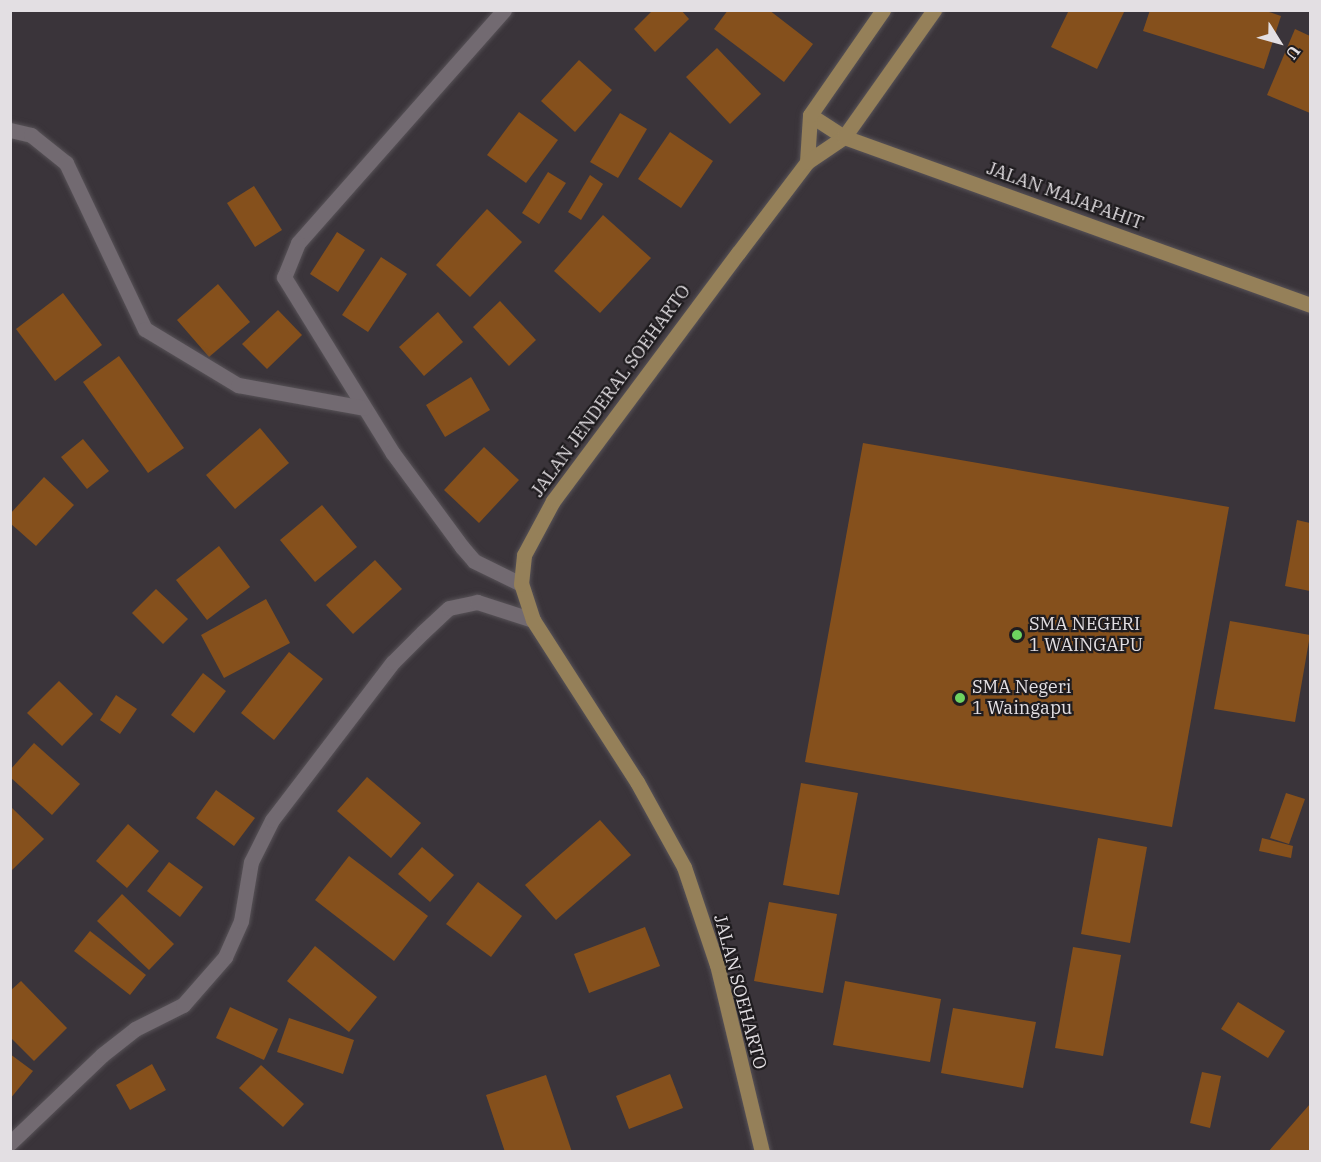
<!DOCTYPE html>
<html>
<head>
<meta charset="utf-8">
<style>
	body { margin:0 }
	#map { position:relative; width:1321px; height:1162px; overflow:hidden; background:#3a343a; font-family:"IBM Plex Serif",serif }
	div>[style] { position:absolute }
	.building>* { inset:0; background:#85501c }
	.roads { filter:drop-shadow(0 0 2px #575257) drop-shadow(0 0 2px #575257) }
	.street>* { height:15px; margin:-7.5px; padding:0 7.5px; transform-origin:7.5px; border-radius:7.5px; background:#726a71 }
	.secondary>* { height:15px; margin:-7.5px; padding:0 7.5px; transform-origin:7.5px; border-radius:7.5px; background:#958059 }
	.dots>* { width:16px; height:16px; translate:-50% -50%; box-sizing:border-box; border:3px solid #1f1c1f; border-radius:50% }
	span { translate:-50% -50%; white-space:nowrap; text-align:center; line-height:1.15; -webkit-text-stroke:4.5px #1f1c1f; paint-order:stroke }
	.street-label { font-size:18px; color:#e3dfe3 }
	.poi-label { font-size:18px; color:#e3dfe3 }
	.left { translate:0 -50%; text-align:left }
	.frame { position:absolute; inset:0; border:12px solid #e3dfe3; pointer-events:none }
	.north { position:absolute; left:1249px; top:12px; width:60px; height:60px; -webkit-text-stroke:4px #1f1c1f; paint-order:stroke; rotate:127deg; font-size:16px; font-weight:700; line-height:24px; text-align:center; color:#e3dfe3 }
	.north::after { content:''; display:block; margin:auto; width:21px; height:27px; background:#e3dfe3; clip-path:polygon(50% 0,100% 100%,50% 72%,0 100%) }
</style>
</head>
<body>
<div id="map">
	<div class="building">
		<div style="clip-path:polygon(653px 10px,681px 10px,689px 19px,655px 52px,634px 29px)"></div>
		<div style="clip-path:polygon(728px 10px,769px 10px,813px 44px,784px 82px,714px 29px)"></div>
		<div style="clip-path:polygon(1069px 10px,1125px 10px,1097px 69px,1051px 47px)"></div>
		<div style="clip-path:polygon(1150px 10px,1263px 10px,1281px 16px,1264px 69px,1143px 31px)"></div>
		<div style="clip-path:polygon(1295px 29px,1310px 36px,1310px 113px,1267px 95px)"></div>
		<div style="clip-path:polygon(717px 48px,761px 94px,730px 124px,686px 77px)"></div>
		<div style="clip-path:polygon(579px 60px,612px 90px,575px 132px,541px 101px)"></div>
		<div style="clip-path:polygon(519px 112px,558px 140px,526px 183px,487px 155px)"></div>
		<div style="clip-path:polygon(620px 113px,647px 129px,618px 178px,590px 162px)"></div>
		<div style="clip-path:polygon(670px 132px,713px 161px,681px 208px,638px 179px)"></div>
		<div style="clip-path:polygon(548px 172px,566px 183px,539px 224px,522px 213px)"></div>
		<div style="clip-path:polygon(590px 175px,603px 184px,581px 220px,568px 212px)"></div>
		<div style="clip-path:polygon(254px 186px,282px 230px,255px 247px,227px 203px)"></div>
		<div style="clip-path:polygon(487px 209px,522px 242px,470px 297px,436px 265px)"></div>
		<div style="clip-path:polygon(603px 215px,651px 258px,600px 313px,554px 271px)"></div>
		<div style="clip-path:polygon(337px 232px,365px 250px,338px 292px,310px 274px)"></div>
		<div style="clip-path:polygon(381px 257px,407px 274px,368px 332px,342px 315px)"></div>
		<div style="clip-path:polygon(218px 284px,250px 322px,209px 357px,177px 320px)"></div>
		<div style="clip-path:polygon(63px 293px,102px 345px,55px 381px,16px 329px)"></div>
		<div style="clip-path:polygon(500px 301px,536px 340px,509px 366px,473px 327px)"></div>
		<div style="clip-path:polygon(278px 310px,302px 335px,267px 369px,242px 344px)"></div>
		<div style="clip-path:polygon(438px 312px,463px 342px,424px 376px,399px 347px)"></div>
		<div style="clip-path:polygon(119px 356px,184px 448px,148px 473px,83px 382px)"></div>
		<div style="clip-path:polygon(471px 377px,490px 410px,445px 437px,426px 405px)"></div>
		<div style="clip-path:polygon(260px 428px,289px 463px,235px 509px,206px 475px)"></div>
		<div style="clip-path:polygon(83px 439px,109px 471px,87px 489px,61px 457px)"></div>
		<div style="clip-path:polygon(863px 443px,1229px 507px,1172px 827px,805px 762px)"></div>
		<div style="clip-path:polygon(484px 447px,519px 480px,479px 523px,444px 490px)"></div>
		<div style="clip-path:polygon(44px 477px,74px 505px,36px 546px,10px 523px,10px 514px)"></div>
		<div style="clip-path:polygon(322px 505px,357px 547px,315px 582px,280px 540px)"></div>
		<div style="clip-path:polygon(1297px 520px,1310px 523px,1310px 591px,1285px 586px)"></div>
		<div style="clip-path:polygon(219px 546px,250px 587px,207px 620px,176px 580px)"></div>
		<div style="clip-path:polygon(375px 560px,402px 589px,353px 634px,326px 605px)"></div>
		<div style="clip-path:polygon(156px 589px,188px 619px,163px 644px,132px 613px)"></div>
		<div style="clip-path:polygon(266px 599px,290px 643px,224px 678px,201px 635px)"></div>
		<div style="clip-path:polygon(1230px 621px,1310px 635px,1295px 722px,1214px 709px)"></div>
		<div style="clip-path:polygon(289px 652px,323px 679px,274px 740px,241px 713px)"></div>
		<div style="clip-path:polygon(203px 673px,226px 691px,194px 733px,171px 715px)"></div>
		<div style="clip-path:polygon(59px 681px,93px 714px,62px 746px,27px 713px)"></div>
		<div style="clip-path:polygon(116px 695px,137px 709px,120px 734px,100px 720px)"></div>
		<div style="clip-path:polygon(34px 743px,80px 784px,52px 815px,10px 777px,10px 770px)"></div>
		<div style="clip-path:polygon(367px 777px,421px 823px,391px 858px,337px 811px)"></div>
		<div style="clip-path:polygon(801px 783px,858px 793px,839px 895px,783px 885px)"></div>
		<div style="clip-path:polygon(216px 790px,255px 818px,234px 846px,196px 818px)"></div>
		<div style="clip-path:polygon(1286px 793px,1305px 799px,1289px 844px,1270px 838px)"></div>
		<div style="clip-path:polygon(10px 806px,44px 839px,10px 872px)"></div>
		<div style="clip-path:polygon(600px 820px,631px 855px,556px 920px,525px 885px)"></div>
		<div style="clip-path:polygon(128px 824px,159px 851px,127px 888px,96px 861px)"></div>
		<div style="clip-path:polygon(1098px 838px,1147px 847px,1130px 943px,1081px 934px)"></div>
		<div style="clip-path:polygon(1262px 838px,1293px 846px,1291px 858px,1259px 851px)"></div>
		<div style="clip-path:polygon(422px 847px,454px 875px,430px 902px,398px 874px)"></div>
		<div style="clip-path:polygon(349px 856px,428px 916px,394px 961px,315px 900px)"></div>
		<div style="clip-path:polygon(169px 862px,203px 887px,180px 917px,147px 891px)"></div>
		<div style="clip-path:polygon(478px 882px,522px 916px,491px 957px,446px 924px)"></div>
		<div style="clip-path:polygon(122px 894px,174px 944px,149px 970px,97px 921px)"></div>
		<div style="clip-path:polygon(769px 902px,837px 914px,823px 993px,754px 981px)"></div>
		<div style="clip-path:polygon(645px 927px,660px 966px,589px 993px,574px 954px)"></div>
		<div style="clip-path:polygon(90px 931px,146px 975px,130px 995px,74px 951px)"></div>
		<div style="clip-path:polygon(315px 946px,377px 997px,349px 1032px,287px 981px)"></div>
		<div style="clip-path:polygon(1073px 947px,1121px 955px,1103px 1056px,1055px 1048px)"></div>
		<div style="clip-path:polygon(21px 981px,67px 1028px,34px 1061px,10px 1037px,10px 991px)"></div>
		<div style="clip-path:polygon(845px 981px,941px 999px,930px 1062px,833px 1045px)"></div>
		<div style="clip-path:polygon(1238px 1002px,1285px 1031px,1268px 1058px,1221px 1029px)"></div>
		<div style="clip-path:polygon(230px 1007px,278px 1029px,264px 1060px,216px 1038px)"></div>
		<div style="clip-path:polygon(953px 1008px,1036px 1022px,1023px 1088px,941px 1073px)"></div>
		<div style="clip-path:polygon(289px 1018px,354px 1040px,343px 1074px,277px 1052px)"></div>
		<div style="clip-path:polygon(10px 1054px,33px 1071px,10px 1099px)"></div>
		<div style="clip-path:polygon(152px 1064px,166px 1090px,130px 1110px,116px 1085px)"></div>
		<div style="clip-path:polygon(261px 1065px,304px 1104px,283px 1127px,239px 1088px)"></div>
		<div style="clip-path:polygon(1202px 1072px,1221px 1076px,1210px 1128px,1190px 1123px)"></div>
		<div style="clip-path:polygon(670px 1074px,683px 1108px,629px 1129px,616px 1096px)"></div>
		<div style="clip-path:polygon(546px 1075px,572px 1152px,505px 1152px,486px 1095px)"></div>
		<div style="clip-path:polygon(1310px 1104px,1310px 1152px,1268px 1152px)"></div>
	</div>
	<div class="roads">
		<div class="street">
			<div style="left:504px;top:10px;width:311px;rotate:131.5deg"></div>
			<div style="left:298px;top:243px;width:37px;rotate:112deg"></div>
			<div style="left:284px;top:277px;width:206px;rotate:58.3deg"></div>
			<div style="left:392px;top:452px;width:118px;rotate:53.6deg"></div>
			<div style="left:462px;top:547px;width:18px;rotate:49deg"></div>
			<div style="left:474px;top:561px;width:52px;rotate:26.1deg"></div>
			<div style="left:10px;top:130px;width:22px;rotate:13deg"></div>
			<div style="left:31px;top:135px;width:45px;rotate:38.7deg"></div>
			<div style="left:66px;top:163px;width:184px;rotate:64.6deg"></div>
			<div style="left:145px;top:329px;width:109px;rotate:31.1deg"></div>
			<div style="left:238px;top:385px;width:128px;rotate:10.3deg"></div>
			<div style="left:10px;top:1143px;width:127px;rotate:-43.7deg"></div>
			<div style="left:102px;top:1055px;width:42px;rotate:-38.2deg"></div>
			<div style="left:135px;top:1029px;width:54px;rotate:-26.6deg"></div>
			<div style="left:183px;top:1005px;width:64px;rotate:-48.8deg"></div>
			<div style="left:225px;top:957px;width:39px;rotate:-66deg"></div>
			<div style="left:241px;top:921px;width:60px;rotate:-80.4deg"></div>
			<div style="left:251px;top:862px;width:47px;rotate:-63.4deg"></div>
			<div style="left:272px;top:820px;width:199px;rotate:-52.6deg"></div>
			<div style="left:393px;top:662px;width:42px;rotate:-45deg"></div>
			<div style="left:423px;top:632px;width:35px;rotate:-43deg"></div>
			<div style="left:449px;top:608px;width:29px;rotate:-12deg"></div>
			<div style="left:477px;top:602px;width:59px;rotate:17.8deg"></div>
		</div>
		<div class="secondary">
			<div style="left:810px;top:115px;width:40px;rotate:32.9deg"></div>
			<div style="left:844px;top:137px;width:495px;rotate:19.8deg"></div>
			<div style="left:807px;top:162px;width:47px;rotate:-86.3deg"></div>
			<div style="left:810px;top:115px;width:128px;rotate:-55.2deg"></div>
			<div style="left:762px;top:1152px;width:192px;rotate:-103.5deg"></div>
			<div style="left:717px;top:965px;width:103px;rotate:-108.6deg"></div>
			<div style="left:684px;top:867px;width:97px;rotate:-118.9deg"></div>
			<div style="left:637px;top:782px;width:193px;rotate:-122.7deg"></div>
			<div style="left:533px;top:620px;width:38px;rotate:-108deg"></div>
			<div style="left:521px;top:584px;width:29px;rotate:-84deg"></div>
			<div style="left:524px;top:555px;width:61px;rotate:-61.8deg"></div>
			<div style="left:553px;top:501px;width:309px;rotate:-53.3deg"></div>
			<div style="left:738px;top:253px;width:114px;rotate:-52.8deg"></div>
			<div style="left:807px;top:162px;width:45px;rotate:-34deg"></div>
			<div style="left:844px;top:137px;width:156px;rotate:-54.7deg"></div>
		</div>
	</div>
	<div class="dots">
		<div style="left:1017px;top:635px;background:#6ed360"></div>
		<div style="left:960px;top:698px;background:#6ed360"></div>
	</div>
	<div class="street-label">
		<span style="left:1065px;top:196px;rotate:20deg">JALAN MAJAPAHIT</span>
		<span style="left:611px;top:391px;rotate:-54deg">JALAN JENDERAL SOEHARTO</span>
		<span style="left:740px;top:992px;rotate:75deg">JALAN SOEHARTO</span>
	</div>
	<div class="poi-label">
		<span class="left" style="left:1029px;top:635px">SMA NEGERI<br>1 WAINGAPU</span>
		<span class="left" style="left:972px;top:698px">SMA Negeri<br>1 Waingapu</span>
	</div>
	<div class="frame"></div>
	<div class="north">U</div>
</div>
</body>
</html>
